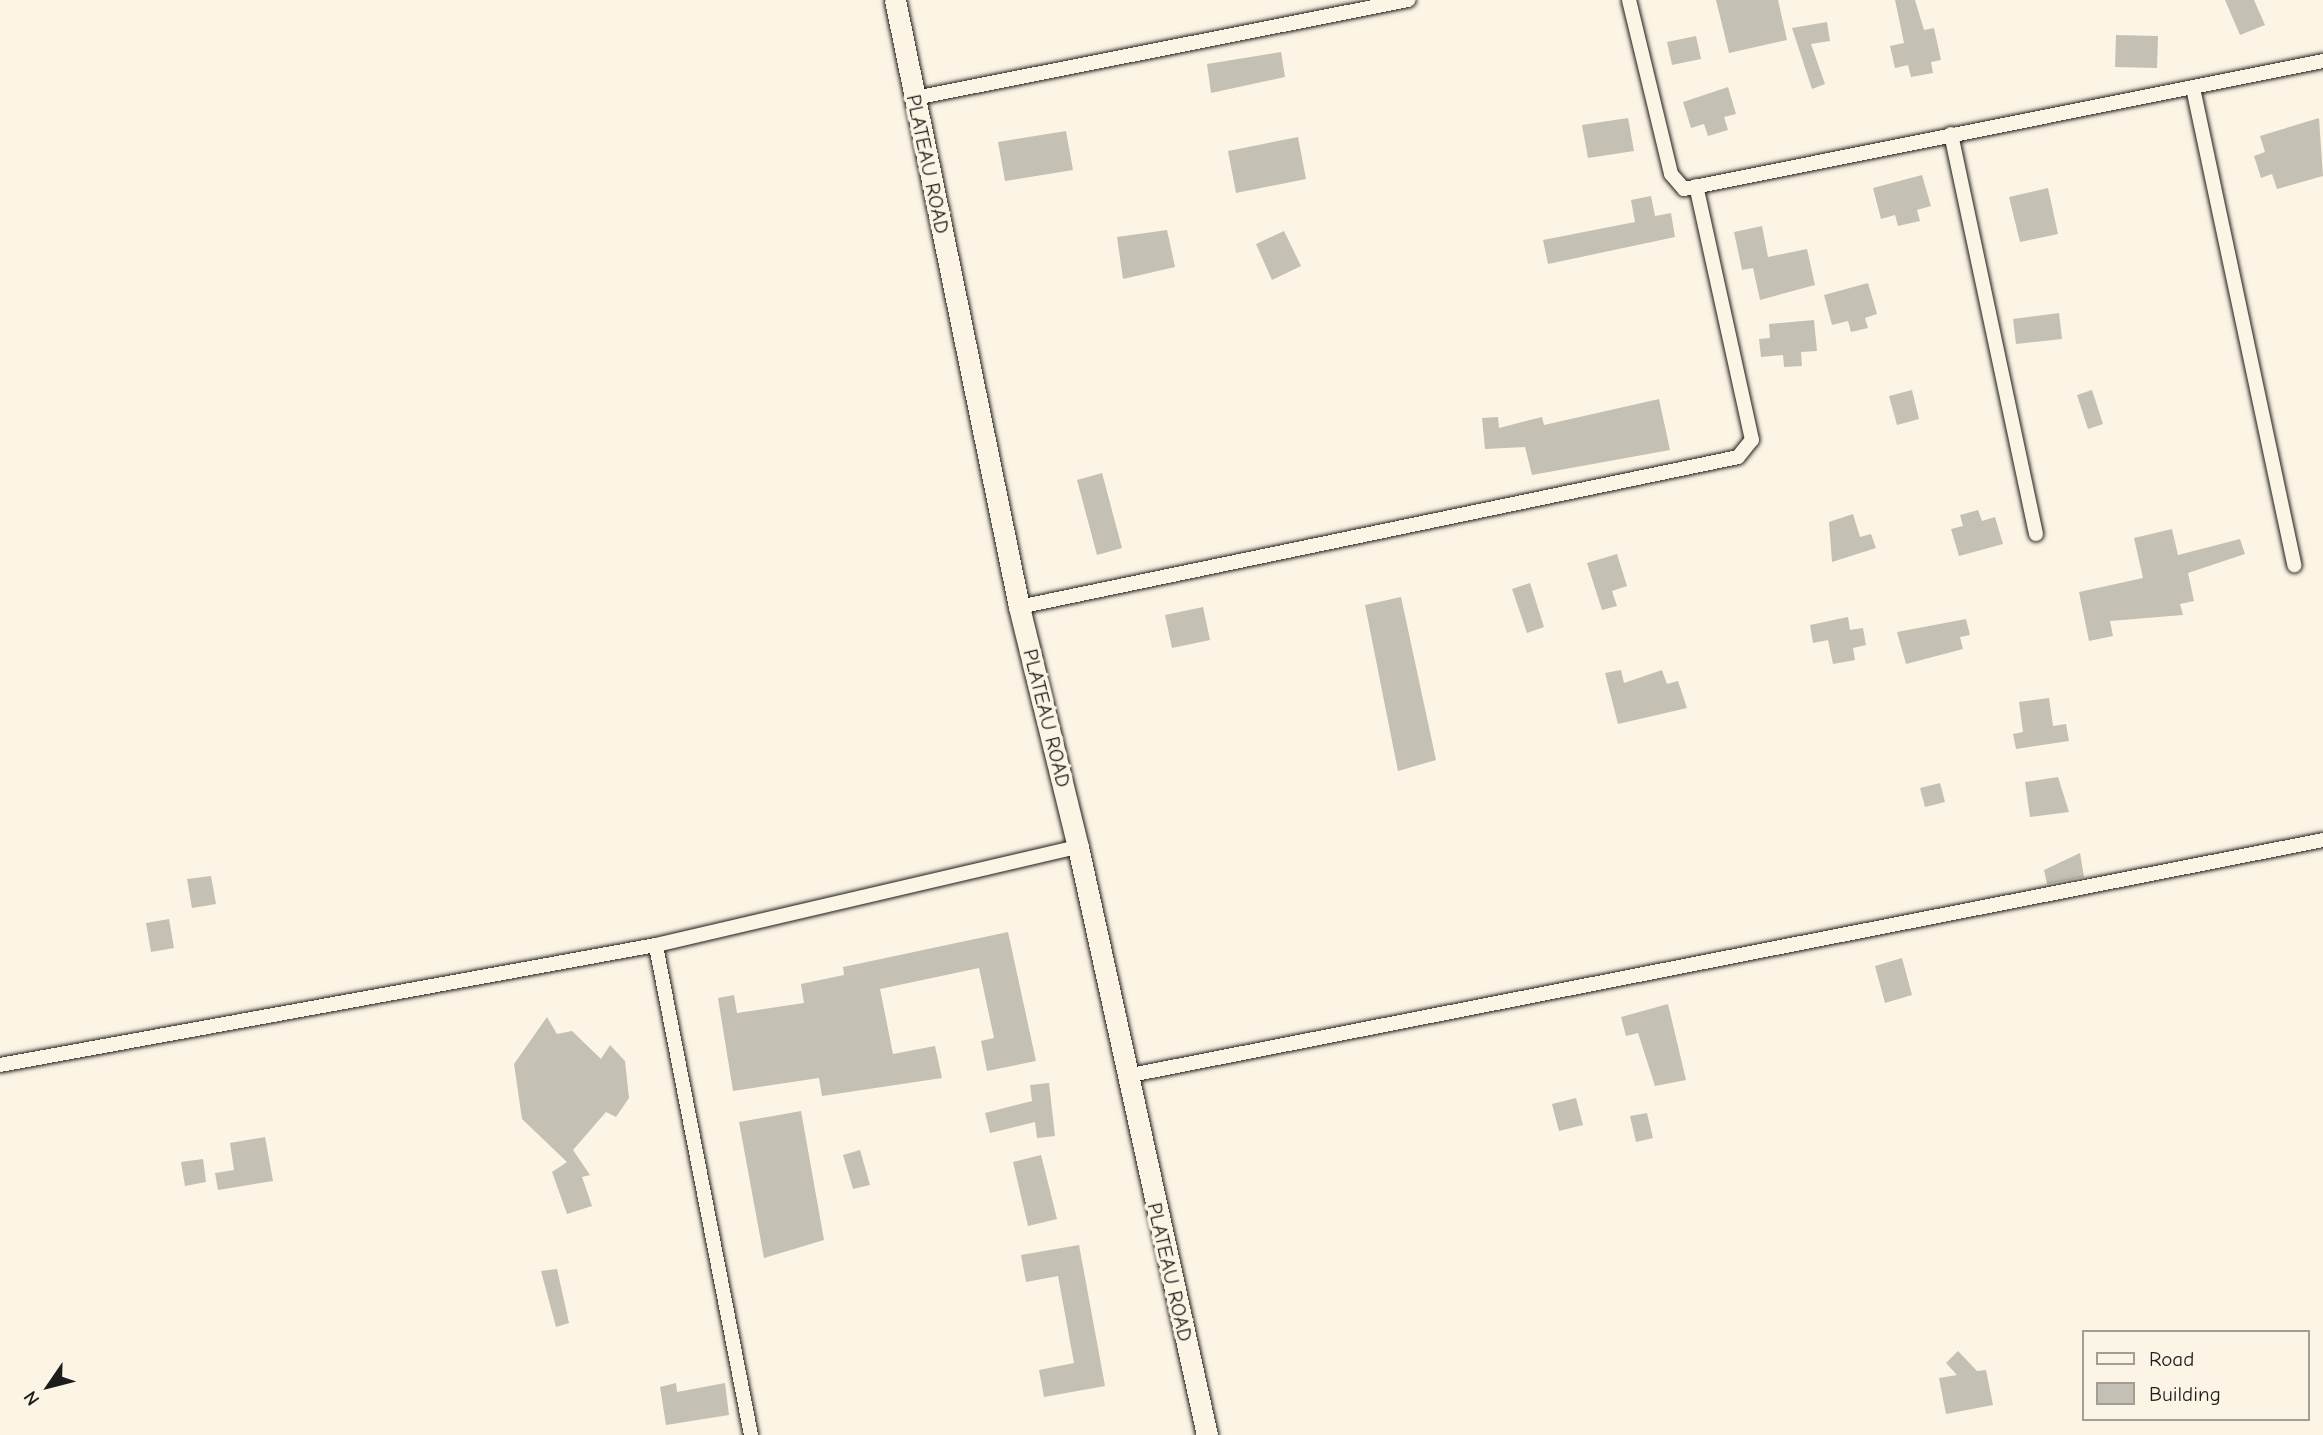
<!DOCTYPE html>
<html>
<head>
<meta charset="utf-8">
<style>
	body { margin:0 }
	#map { position:relative; width:2323px; height:1435px; overflow:hidden; background:#fcf5e5; font-family:"Comic Neue",sans-serif }
	div>[style] { position:absolute }
	.building>* { inset:0; background:#c4c0b3 }
	.roads { filter:drop-shadow(0 0 2px #1c1c1c) drop-shadow(0 0 2px #1c1c1c) }
	.street>* { height:14px; margin:-7px; padding:0 7px; transform-origin:7px; border-radius:7px; background:#fcf5e5 }
	.secondary>* { height:21px; margin:-10.5px; padding:0 10.5px; transform-origin:10.5px; border-radius:10.5px; background:#fcf5e5 }
	span { translate:-50% -50%; white-space:nowrap; text-align:center; line-height:1.15; -webkit-text-stroke:7px #fcf5e5; paint-order:stroke }
	.street-label { font-size:21px; color:#1c1c1c }
	.legend { position:absolute; left:2082px; top:1330px; width:228px; height:91px; box-sizing:border-box; background:#fcf5e5; border:2px solid #a29e95; margin:0; padding:9px 12px; list-style:none; font-size:21px; color:#1c1c1c }
	.legend li { display:flex; align-items:center; gap:14px; height:35px }
	.legend b { width:35px; border:2px solid #a29e95 }
	.north { position:absolute; left:14px; top:1351px; width:70px; height:70px; -webkit-text-stroke:5px #fcf5e5; paint-order:stroke; rotate:235deg; font-size:19px; font-weight:700; line-height:28px; text-align:center; color:#1c1c1c }
	.north::after { content:''; display:block; margin:auto; width:24px; height:32px; background:#1c1c1c; clip-path:polygon(50% 0,100% 100%,50% 72%,0 100%) }
</style>
</head>
<body>
<div id="map">
	<div class="building">
		<div style="clip-path:polygon(1716px 0,1778px 0,1787px 40px,1729px 53px)"></div>
		<div style="clip-path:polygon(1895px 0,1915px 0,1924px 30px,1934px 28px,1941px 60px,1931px 62px,1933px 73px,1911px 77px,1908px 65px,1895px 68px,1890px 46px,1904px 43px)"></div>
		<div style="clip-path:polygon(2225px 0,2254px 0,2265px 25px,2240px 35px)"></div>
		<div style="clip-path:polygon(1827px 22px,1830px 41px,1811px 44px,1825px 84px,1812px 89px,1792px 28px)"></div>
		<div style="clip-path:polygon(2116px 35px,2158px 36px,2157px 68px,2115px 67px)"></div>
		<div style="clip-path:polygon(1696px 36px,1701px 59px,1672px 65px,1667px 42px)"></div>
		<div style="clip-path:polygon(1281px 52px,1285px 77px,1211px 93px,1207px 64px)"></div>
		<div style="clip-path:polygon(1728px 87px,1736px 114px,1724px 117px,1728px 130px,1708px 136px,1704px 124px,1691px 128px,1683px 102px)"></div>
		<div style="clip-path:polygon(1628px 118px,1634px 151px,1588px 158px,1582px 125px)"></div>
		<div style="clip-path:polygon(2319px 118px,2323px 176px,2277px 189px,2272px 174px,2261px 178px,2254px 156px,2265px 152px,2260px 136px)"></div>
		<div style="clip-path:polygon(1066px 131px,1073px 170px,1005px 181px,998px 142px)"></div>
		<div style="clip-path:polygon(1298px 137px,1306px 179px,1236px 193px,1228px 151px)"></div>
		<div style="clip-path:polygon(1922px 175px,1931px 206px,1917px 210px,1920px 221px,1898px 226px,1895px 215px,1881px 219px,1873px 188px)"></div>
		<div style="clip-path:polygon(2048px 188px,2058px 234px,2020px 242px,2009px 197px)"></div>
		<div style="clip-path:polygon(1651px 196px,1655px 216px,1671px 213px,1675px 237px,1548px 264px,1543px 240px,1635px 222px,1631px 200px)"></div>
		<div style="clip-path:polygon(1762px 226px,1768px 257px,1807px 249px,1815px 285px,1760px 300px,1753px 268px,1742px 270px,1734px 232px)"></div>
		<div style="clip-path:polygon(1167px 230px,1175px 267px,1123px 279px,1117px 237px)"></div>
		<div style="clip-path:polygon(1284px 231px,1301px 266px,1272px 280px,1256px 244px)"></div>
		<div style="clip-path:polygon(1868px 283px,1877px 314px,1865px 318px,1868px 328px,1851px 332px,1848px 321px,1832px 325px,1824px 295px)"></div>
		<div style="clip-path:polygon(2059px 313px,2062px 339px,2016px 344px,2013px 319px)"></div>
		<div style="clip-path:polygon(1814px 320px,1817px 351px,1801px 352px,1802px 366px,1784px 367px,1783px 355px,1761px 357px,1759px 339px,1770px 338px,1769px 324px)"></div>
		<div style="clip-path:polygon(1912px 390px,1919px 419px,1897px 425px,1889px 396px)"></div>
		<div style="clip-path:polygon(2092px 390px,2103px 424px,2088px 429px,2077px 395px)"></div>
		<div style="clip-path:polygon(1659px 399px,1670px 450px,1532px 475px,1525px 447px,1485px 449px,1482px 418px,1498px 417px,1499px 428px,1542px 417px,1544px 425px)"></div>
		<div style="clip-path:polygon(1102px 473px,1122px 548px,1097px 555px,1077px 480px)"></div>
		<div style="clip-path:polygon(1978px 510px,1982px 521px,1995px 517px,2003px 544px,1959px 556px,1951px 529px,1963px 526px,1960px 515px)"></div>
		<div style="clip-path:polygon(1853px 514px,1860px 537px,1871px 534px,1876px 548px,1832px 562px,1829px 522px)"></div>
		<div style="clip-path:polygon(2172px 529px,2178px 555px,2240px 539px,2245px 554px,2188px 573px,2194px 601px,2180px 604px,2183px 615px,2110px 621px,2113px 636px,2089px 641px,2079px 592px,2143px 578px,2134px 538px)"></div>
		<div style="clip-path:polygon(1617px 554px,1627px 586px,1612px 591px,1617px 606px,1602px 610px,1587px 563px)"></div>
		<div style="clip-path:polygon(1530px 583px,1544px 627px,1527px 633px,1512px 589px)"></div>
		<div style="clip-path:polygon(1401px 597px,1436px 760px,1398px 771px,1365px 605px)"></div>
		<div style="clip-path:polygon(1203px 607px,1210px 640px,1172px 648px,1165px 615px)"></div>
		<div style="clip-path:polygon(1848px 617px,1850px 630px,1863px 628px,1866px 645px,1853px 648px,1855px 660px,1833px 664px,1828px 640px,1813px 643px,1810px 625px)"></div>
		<div style="clip-path:polygon(1966px 619px,1970px 635px,1960px 637px,1963px 649px,1906px 664px,1897px 632px)"></div>
		<div style="clip-path:polygon(1621px 670px,1624px 683px,1662px 670px,1667px 684px,1678px 681px,1687px 708px,1618px 724px,1605px 673px)"></div>
		<div style="clip-path:polygon(2049px 698px,2053px 726px,2066px 724px,2069px 741px,2016px 749px,2013px 734px,2023px 732px,2019px 702px)"></div>
		<div style="clip-path:polygon(2058px 777px,2069px 812px,2030px 817px,2025px 782px)"></div>
		<div style="clip-path:polygon(1940px 783px,1945px 802px,1925px 807px,1920px 788px)"></div>
		<div style="clip-path:polygon(2080px 853px,2084px 877px,2047px 884px,2044px 870px)"></div>
		<div style="clip-path:polygon(211px 876px,216px 904px,192px 908px,187px 879px)"></div>
		<div style="clip-path:polygon(169px 919px,174px 948px,151px 952px,146px 923px)"></div>
		<div style="clip-path:polygon(1008px 932px,1036px 1061px,987px 1071px,981px 1041px,994px 1038px,979px 968px,880px 989px,893px 1054px,935px 1046px,942px 1078px,822px 1096px,819px 1078px,733px 1091px,718px 998px,734px 995px,737px 1013px,804px 1003px,801px 984px,844px 975px,843px 967px)"></div>
		<div style="clip-path:polygon(1902px 958px,1912px 995px,1885px 1003px,1875px 966px)"></div>
		<div style="clip-path:polygon(1668px 1004px,1686px 1080px,1655px 1086px,1638px 1033px,1626px 1036px,1621px 1017px)"></div>
		<div style="clip-path:polygon(547px 1017px,557px 1034px,572px 1031px,601px 1059px,610px 1045px,625px 1061px,629px 1098px,616px 1117px,606px 1112px,573px 1150px,590px 1175px,582px 1177px,592px 1206px,567px 1214px,552px 1172px,567px 1162px,522px 1119px,514px 1064px)"></div>
		<div style="clip-path:polygon(1049px 1083px,1055px 1136px,1037px 1138px,1035px 1122px,990px 1133px,985px 1113px,1032px 1101px,1030px 1085px)"></div>
		<div style="clip-path:polygon(1576px 1098px,1583px 1125px,1559px 1131px,1552px 1104px)"></div>
		<div style="clip-path:polygon(801px 1111px,824px 1240px,764px 1258px,739px 1122px)"></div>
		<div style="clip-path:polygon(1647px 1113px,1653px 1138px,1636px 1142px,1630px 1116px)"></div>
		<div style="clip-path:polygon(265px 1137px,273px 1181px,218px 1190px,215px 1173px,234px 1170px,230px 1143px)"></div>
		<div style="clip-path:polygon(860px 1150px,870px 1185px,853px 1189px,843px 1155px)"></div>
		<div style="clip-path:polygon(1041px 1155px,1057px 1219px,1028px 1226px,1013px 1162px)"></div>
		<div style="clip-path:polygon(203px 1159px,206px 1182px,185px 1186px,181px 1162px)"></div>
		<div style="clip-path:polygon(1079px 1245px,1105px 1386px,1044px 1397px,1039px 1370px,1074px 1363px,1058px 1276px,1026px 1282px,1021px 1255px)"></div>
		<div style="clip-path:polygon(557px 1269px,569px 1323px,556px 1327px,541px 1271px)"></div>
		<div style="clip-path:polygon(1958px 1351px,1977px 1371px,1986px 1370px,1993px 1405px,1946px 1414px,1939px 1378px,1957px 1375px,1946px 1363px)"></div>
		<div style="clip-path:polygon(676px 1383px,677px 1392px,725px 1383px,729px 1415px,666px 1425px,660px 1387px)"></div>
	</div>
	<div class="roads">
		<div class="street">
			<div style="left:1629px;top:0;width:179px;rotate:76.4deg"></div>
			<div style="left:1671px;top:174px;width:20px;rotate:49deg"></div>
			<div style="left:1684px;top:189px;width:652px;rotate:-11.33deg"></div>
			<div style="left:2193px;top:88px;width:488px;rotate:78deg"></div>
			<div style="left:915px;top:98px;width:503px;rotate:-11.24deg"></div>
			<div style="left:1951px;top:134px;width:409px;rotate:78deg"></div>
			<div style="left:1019px;top:607px;width:734px;rotate:-11.78deg"></div>
			<div style="left:1738px;top:457px;width:22px;rotate:-51deg"></div>
			<div style="left:1752px;top:440px;width:260px;rotate:-102.4deg"></div>
			<div style="left:0;top:1065px;width:667px;rotate:-10.37deg"></div>
			<div style="left:1126px;top:1076px;width:1220px;rotate:-11.15deg"></div>
			<div style="left:751px;top:1435px;width:499px;rotate:-101deg"></div>
			<div style="left:656px;top:945px;width:433px;rotate:-13.1deg"></div>
		</div>
		<div class="secondary">
			<div style="left:895px;top:0;width:620px;rotate:78.45deg"></div>
			<div style="left:1019px;top:607px;width:247px;rotate:76.2deg"></div>
			<div style="left:1078px;top:847px;width:602px;rotate:77.63deg"></div>
		</div>
	</div>
	<div class="street-label">
		<span style="left:928px;top:164px;rotate:78deg">PLATEAU ROAD</span>
		<span style="left:1047px;top:718px;rotate:76deg">PLATEAU ROAD</span>
		<span style="left:1170px;top:1272px;rotate:77deg">PLATEAU ROAD</span>
	</div>
	<ul class="legend">
	<li><b style="height:9px;background:#fcf5e5"></b>Road</li>
	<li><b style="height:19px;background:#c4c0b3"></b>Building</li>
	</ul>
	<div class="north">N</div>
</div>
</body>
</html>
